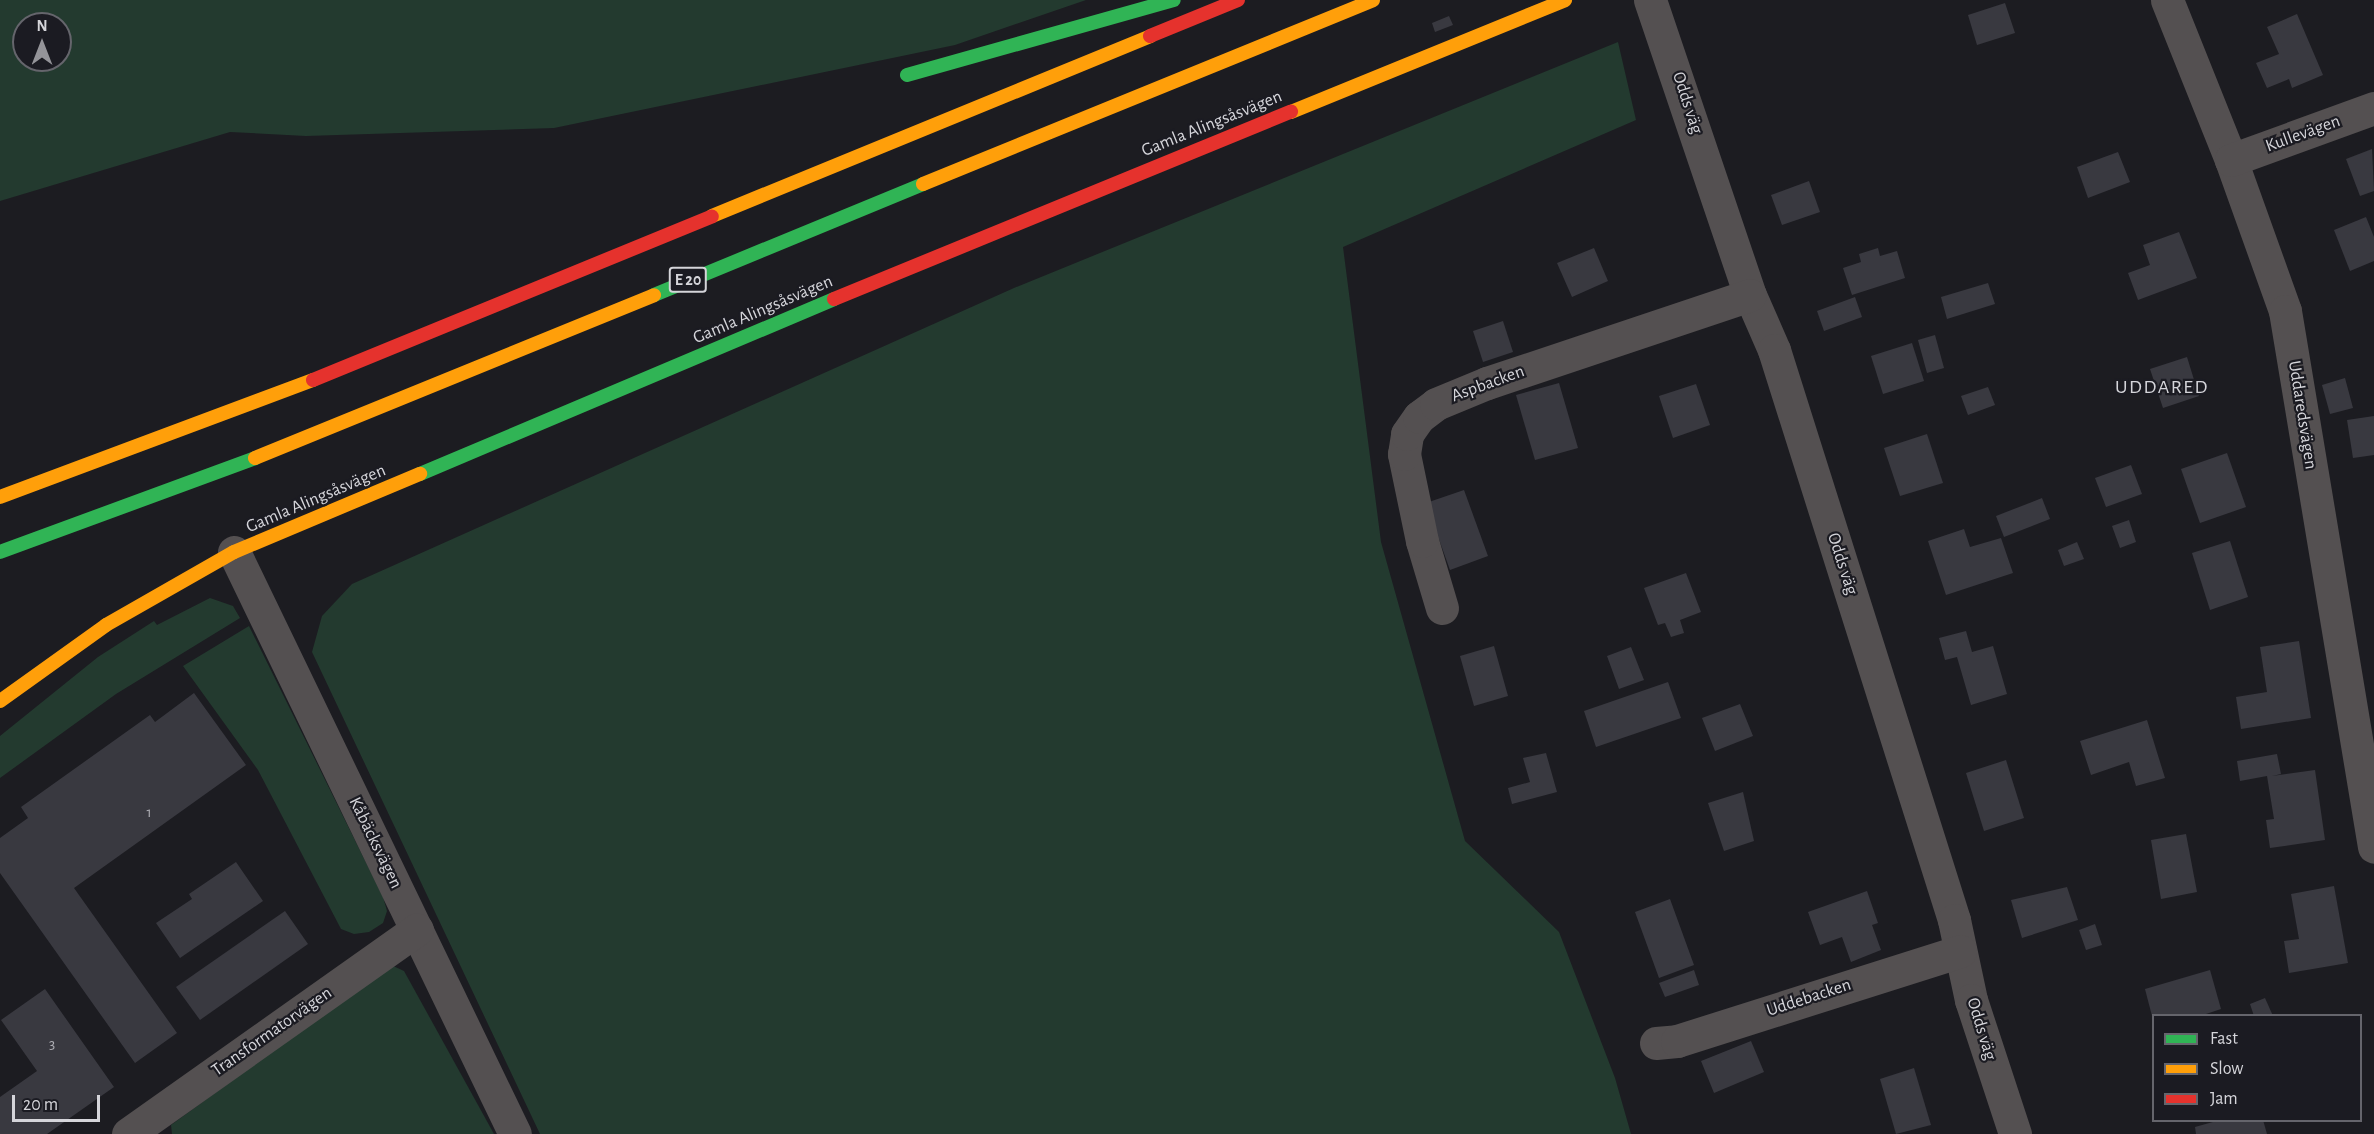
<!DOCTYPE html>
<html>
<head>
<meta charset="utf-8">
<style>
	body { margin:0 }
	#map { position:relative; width:2374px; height:1134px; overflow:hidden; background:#1c1c21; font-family:"Alegreya Sans",sans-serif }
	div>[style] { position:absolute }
	.green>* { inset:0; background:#233a2f }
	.building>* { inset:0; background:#393940 }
	.street>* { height:33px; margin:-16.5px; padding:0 16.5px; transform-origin:16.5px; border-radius:16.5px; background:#545051 }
	.fast>* { height:14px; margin:-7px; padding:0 7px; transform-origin:7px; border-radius:7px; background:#30b455 }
	.slow>* { height:14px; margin:-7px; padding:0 7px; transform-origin:7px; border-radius:7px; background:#ff9f0a }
	.jam>* { height:14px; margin:-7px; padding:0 7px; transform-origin:7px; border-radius:7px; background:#e5322d }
	span { translate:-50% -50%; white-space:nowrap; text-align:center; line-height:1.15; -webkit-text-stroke:4.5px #1b1b22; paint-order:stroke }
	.number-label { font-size:15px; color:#aeaeb4 }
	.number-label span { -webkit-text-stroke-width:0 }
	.shield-label span { padding:2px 4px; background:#1b1b22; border:2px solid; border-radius:4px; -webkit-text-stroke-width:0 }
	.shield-label { font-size:16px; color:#d5d5da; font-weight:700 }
	.street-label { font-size:18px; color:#d5d5da }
	.neighbourhood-label { font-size:20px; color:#d5d5da; letter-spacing:1.5px }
	.legend { position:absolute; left:2152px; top:1014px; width:210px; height:108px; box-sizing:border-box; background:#1b1b22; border:2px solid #65656c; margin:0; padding:8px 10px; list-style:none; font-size:18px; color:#d5d5da }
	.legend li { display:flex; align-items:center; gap:12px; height:30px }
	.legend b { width:30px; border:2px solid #65656c }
	.north { position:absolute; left:12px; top:12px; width:60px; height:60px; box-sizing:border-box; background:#1b1b22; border:2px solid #65656c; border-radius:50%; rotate:0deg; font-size:16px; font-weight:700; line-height:24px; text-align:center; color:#d5d5da }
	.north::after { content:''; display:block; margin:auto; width:21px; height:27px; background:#949499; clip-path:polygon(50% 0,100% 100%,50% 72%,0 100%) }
	.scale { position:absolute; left:12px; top:1095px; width:88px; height:27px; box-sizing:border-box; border:3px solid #d5d5da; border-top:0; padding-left:8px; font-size:18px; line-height:21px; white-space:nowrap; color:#d5d5da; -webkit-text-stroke:4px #1b1b22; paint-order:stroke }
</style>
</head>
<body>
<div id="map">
	<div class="green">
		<div style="clip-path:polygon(evenodd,0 0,1086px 0,955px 45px,554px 128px,306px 136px,230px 132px,0 201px,0 0,24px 24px,60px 24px,60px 60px,24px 60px,24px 24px)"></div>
		<div style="clip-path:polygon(1618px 42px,1636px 120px,1343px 247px,1381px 542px,1465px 841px,1559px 932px,1615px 1078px,1631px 1134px,540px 1134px,312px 652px,322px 616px,352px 584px,1014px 288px)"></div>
		<div style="clip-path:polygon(210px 598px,233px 606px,240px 618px,116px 694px,0 778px,0 736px,98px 657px,154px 621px,157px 625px)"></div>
		<div style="clip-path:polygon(249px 626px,383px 897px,387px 911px,383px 923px,369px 932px,354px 934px,341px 929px,258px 770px,183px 666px)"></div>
		<div style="clip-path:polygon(391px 965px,404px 971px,494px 1134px,172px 1134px,171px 1125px)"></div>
	</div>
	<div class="building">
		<div style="clip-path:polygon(2005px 3px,2015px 33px,1977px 45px,1968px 15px)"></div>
		<div style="clip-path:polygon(2297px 14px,2323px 75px,2292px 88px,2289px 79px,2267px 88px,2256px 63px,2279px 54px,2267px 27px)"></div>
		<div style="clip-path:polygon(1449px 16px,1453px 25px,1435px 32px,1432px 23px)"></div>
		<div style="clip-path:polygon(2372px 149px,2374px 191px,2360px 196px,2346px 159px)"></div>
		<div style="clip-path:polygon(2118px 152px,2130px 182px,2088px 198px,2077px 167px)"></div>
		<div style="clip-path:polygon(1809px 181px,1820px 212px,1782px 225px,1771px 195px)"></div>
		<div style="clip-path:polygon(2366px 217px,2374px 237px,2374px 261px,2350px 271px,2334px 230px)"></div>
		<div style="clip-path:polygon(2179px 232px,2197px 278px,2138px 300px,2128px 273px,2150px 265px,2143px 245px)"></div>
		<div style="clip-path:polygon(1594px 248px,1608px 281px,1572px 297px,1557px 263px)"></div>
		<div style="clip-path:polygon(1878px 248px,1880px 256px,1897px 251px,1905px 278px,1852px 295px,1843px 268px,1861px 262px,1859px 254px)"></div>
		<div style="clip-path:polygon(1988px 283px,1995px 304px,1947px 319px,1941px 297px)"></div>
		<div style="clip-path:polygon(1855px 297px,1862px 317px,1824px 331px,1817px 311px)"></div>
		<div style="clip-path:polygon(1503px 321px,1513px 352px,1483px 362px,1473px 331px)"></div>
		<div style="clip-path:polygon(1935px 335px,1944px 368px,1927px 373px,1918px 340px)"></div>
		<div style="clip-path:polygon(1912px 343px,1924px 381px,1883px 394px,1871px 356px)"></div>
		<div style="clip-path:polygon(2187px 357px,2199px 396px,2163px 408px,2150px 369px)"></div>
		<div style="clip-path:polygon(2345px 378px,2353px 408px,2330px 414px,2322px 385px)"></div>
		<div style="clip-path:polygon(1559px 383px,1578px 448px,1535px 460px,1516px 395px)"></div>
		<div style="clip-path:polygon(1696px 384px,1710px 425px,1673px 438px,1659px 396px)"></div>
		<div style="clip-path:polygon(1988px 387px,1995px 405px,1968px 415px,1961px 396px)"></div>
		<div style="clip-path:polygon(2374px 416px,2374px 455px,2353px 458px,2347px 420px)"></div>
		<div style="clip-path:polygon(1927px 434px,1943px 483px,1900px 496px,1884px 448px)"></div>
		<div style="clip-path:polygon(2227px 453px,2246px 507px,2200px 523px,2181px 469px)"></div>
		<div style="clip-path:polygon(2131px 465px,2142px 494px,2106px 507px,2095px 478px)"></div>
		<div style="clip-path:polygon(1464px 490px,1488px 556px,1450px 570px,1426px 503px)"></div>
		<div style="clip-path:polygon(2042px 498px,2050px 519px,2004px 537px,1996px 516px)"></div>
		<div style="clip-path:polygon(2129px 520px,2136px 542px,2120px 548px,2112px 526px)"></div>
		<div style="clip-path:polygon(1964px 529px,1970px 547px,2001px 538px,2013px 573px,1946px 595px,1928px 541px)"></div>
		<div style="clip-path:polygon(2230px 541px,2248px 597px,2210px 610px,2192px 553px)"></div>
		<div style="clip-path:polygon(2077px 542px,2084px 559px,2064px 566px,2058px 550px)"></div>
		<div style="clip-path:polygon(1686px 573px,1701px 612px,1680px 620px,1684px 633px,1671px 637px,1665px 623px,1658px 625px,1644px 588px)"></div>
		<div style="clip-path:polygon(1966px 631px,1972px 652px,1993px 646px,2007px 694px,1971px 705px,1957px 657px,1945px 660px,1939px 638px)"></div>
		<div style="clip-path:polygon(2299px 641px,2311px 718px,2241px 729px,2236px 697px,2267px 692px,2260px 647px)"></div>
		<div style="clip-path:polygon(1494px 646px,1508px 696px,1474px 706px,1460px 656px)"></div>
		<div style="clip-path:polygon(1631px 647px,1644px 680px,1619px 689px,1607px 656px)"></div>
		<div style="clip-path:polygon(1668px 682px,1681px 718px,1596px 747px,1584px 711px)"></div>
		<div style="clip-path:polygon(194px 693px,246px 765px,74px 888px,177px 1033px,135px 1063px,0 873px,0 838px,28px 818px,21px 807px,150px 715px,155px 722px)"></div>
		<div style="clip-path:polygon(1740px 704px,1753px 736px,1715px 751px,1702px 718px)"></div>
		<div style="clip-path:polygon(2147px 720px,2165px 778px,2136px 786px,2129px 762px,2091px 775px,2080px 741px)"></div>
		<div style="clip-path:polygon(1546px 753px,1557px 792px,1512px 804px,1508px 788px,1530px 782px,1523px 758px)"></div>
		<div style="clip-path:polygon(2277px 754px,2281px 774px,2272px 776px,2315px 770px,2325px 840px,2270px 848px,2266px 820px,2274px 819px,2267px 776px,2240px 781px,2237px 761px)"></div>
		<div style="clip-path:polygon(2006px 760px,2024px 818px,1984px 831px,1966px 773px)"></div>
		<div style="clip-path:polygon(1743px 792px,1754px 841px,1724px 851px,1708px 803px)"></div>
		<div style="clip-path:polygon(2186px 834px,2197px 892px,2161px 899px,2151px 840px)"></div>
		<div style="clip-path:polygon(236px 862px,263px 901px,180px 958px,156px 923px,192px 899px,189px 894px)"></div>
		<div style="clip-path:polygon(2334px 886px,2348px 963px,2289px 973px,2284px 941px,2299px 939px,2291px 894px)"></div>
		<div style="clip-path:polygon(2067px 887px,2078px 920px,2022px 938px,2011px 900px)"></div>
		<div style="clip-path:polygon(1867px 891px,1878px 923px,1872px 925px,1881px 950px,1851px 962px,1842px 937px,1820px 945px,1808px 912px)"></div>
		<div style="clip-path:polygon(1670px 899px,1694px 965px,1659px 978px,1635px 912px)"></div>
		<div style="clip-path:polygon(285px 911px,308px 944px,200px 1020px,176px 987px)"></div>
		<div style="clip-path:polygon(2095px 924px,2102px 945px,2086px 950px,2079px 930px)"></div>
		<div style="clip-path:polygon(1694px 970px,1699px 985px,1665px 997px,1659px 983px)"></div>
		<div style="clip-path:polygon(2210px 970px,2221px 1009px,2200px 1016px,2152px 1016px,2145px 989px)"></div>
		<div style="clip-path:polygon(45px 989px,114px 1087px,47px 1134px,0 1134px,0 1097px,37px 1071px,1px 1020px)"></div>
		<div style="clip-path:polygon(2265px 998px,2273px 1016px,2254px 1016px,2250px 1004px)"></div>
		<div style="clip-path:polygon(1751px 1041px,1764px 1072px,1714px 1093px,1701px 1061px)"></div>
		<div style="clip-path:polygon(1914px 1068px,1931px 1125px,1896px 1134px,1880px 1079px)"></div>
		<div style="clip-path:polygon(2220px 1120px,2263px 1120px,2267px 1134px,2196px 1134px,2195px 1127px)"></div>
	</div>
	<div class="street">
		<div style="left:1650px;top:0;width:311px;rotate:71.3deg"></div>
		<div style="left:1750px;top:295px;width:60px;rotate:66.4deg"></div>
		<div style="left:1774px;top:350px;width:598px;rotate:72.47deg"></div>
		<div style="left:1954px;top:920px;width:82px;rotate:78deg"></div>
		<div style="left:1971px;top:1000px;width:141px;rotate:71.8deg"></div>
		<div style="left:2167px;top:0;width:172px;rotate:68.2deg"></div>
		<div style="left:2231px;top:160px;width:160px;rotate:70.3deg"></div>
		<div style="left:2285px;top:311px;width:543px;rotate:80.57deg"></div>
		<div style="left:2231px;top:160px;width:152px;rotate:-20deg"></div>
		<div style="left:234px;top:552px;width:646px;rotate:64.23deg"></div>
		<div style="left:1442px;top:608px;width:70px;rotate:-106.6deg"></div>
		<div style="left:1422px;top:541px;width:89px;rotate:-101.7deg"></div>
		<div style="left:1404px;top:454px;width:20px;rotate:-81deg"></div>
		<div style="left:1407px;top:434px;width:21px;rotate:-55deg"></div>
		<div style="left:1419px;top:417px;width:21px;rotate:-37deg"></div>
		<div style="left:1436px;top:404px;width:55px;rotate:-22.4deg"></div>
		<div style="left:1487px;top:383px;width:277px;rotate:-18.5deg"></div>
		<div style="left:1656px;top:1043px;width:21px;rotate:-5deg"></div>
		<div style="left:1677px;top:1041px;width:297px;rotate:-17.6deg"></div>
		<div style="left:128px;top:1134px;width:354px;rotate:-35.3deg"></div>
	</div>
	<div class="fast">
		<div style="left:907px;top:75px;width:277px;rotate:-15.7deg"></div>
		<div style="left:654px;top:295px;width:291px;rotate:-22.4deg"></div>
		<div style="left:420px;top:474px;width:449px;rotate:-22.9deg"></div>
		<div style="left:0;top:552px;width:272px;rotate:-20.2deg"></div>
	</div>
	<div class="slow">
		<div style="left:1291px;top:112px;width:296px;rotate:-22.2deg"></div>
		<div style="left:923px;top:184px;width:486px;rotate:-22.2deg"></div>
		<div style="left:712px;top:216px;width:474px;rotate:-22.3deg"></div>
		<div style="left:255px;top:458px;width:431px;rotate:-22.2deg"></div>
		<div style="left:0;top:497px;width:334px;rotate:-20.5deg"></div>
		<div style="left:0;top:701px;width:130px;rotate:-35.6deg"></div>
		<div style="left:106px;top:625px;width:147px;rotate:-29.7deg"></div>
		<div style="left:234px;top:552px;width:202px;rotate:-22.8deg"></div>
	</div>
	<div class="jam">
		<div style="left:1150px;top:36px;width:95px;rotate:-22.2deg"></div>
		<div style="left:834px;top:299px;width:494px;rotate:-22.3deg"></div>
		<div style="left:313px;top:380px;width:431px;rotate:-22.3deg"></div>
	</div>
	<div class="number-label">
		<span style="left:149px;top:813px">1</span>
		<span style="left:52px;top:1045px">3</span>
	</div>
	<div class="shield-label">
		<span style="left:688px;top:280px">E 20</span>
	</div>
	<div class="street-label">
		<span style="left:1687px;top:103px;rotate:72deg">Odds väg</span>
		<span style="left:1212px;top:124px;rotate:-22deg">Gamla Alingsåsvägen</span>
		<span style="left:2303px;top:134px;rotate:-20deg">Kullevägen</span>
		<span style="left:763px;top:310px;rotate:-23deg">Gamla Alingsåsvägen</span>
		<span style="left:1488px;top:384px;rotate:-20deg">Aspbacken</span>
		<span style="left:2302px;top:415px;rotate:81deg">Uddaredsvägen</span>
		<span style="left:316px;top:499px;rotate:-23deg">Gamla Alingsåsvägen</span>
		<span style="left:1842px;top:564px;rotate:72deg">Odds väg</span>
		<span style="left:375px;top:843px;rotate:64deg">Kåbäcksvägen</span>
		<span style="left:1809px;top:998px;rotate:-18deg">Uddebacken</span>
		<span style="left:1981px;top:1029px;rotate:73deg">Odds väg</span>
		<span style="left:272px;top:1032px;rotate:-35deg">Transformatorvägen</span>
	</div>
	<div class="neighbourhood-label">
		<span style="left:2162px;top:387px">UDDARED</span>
	</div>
	<ul class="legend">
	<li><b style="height:8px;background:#30b455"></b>Fast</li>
	<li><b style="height:8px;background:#ff9f0a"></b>Slow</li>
	<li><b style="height:8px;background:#e5322d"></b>Jam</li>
	</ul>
	<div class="north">N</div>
	<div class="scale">20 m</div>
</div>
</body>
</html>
